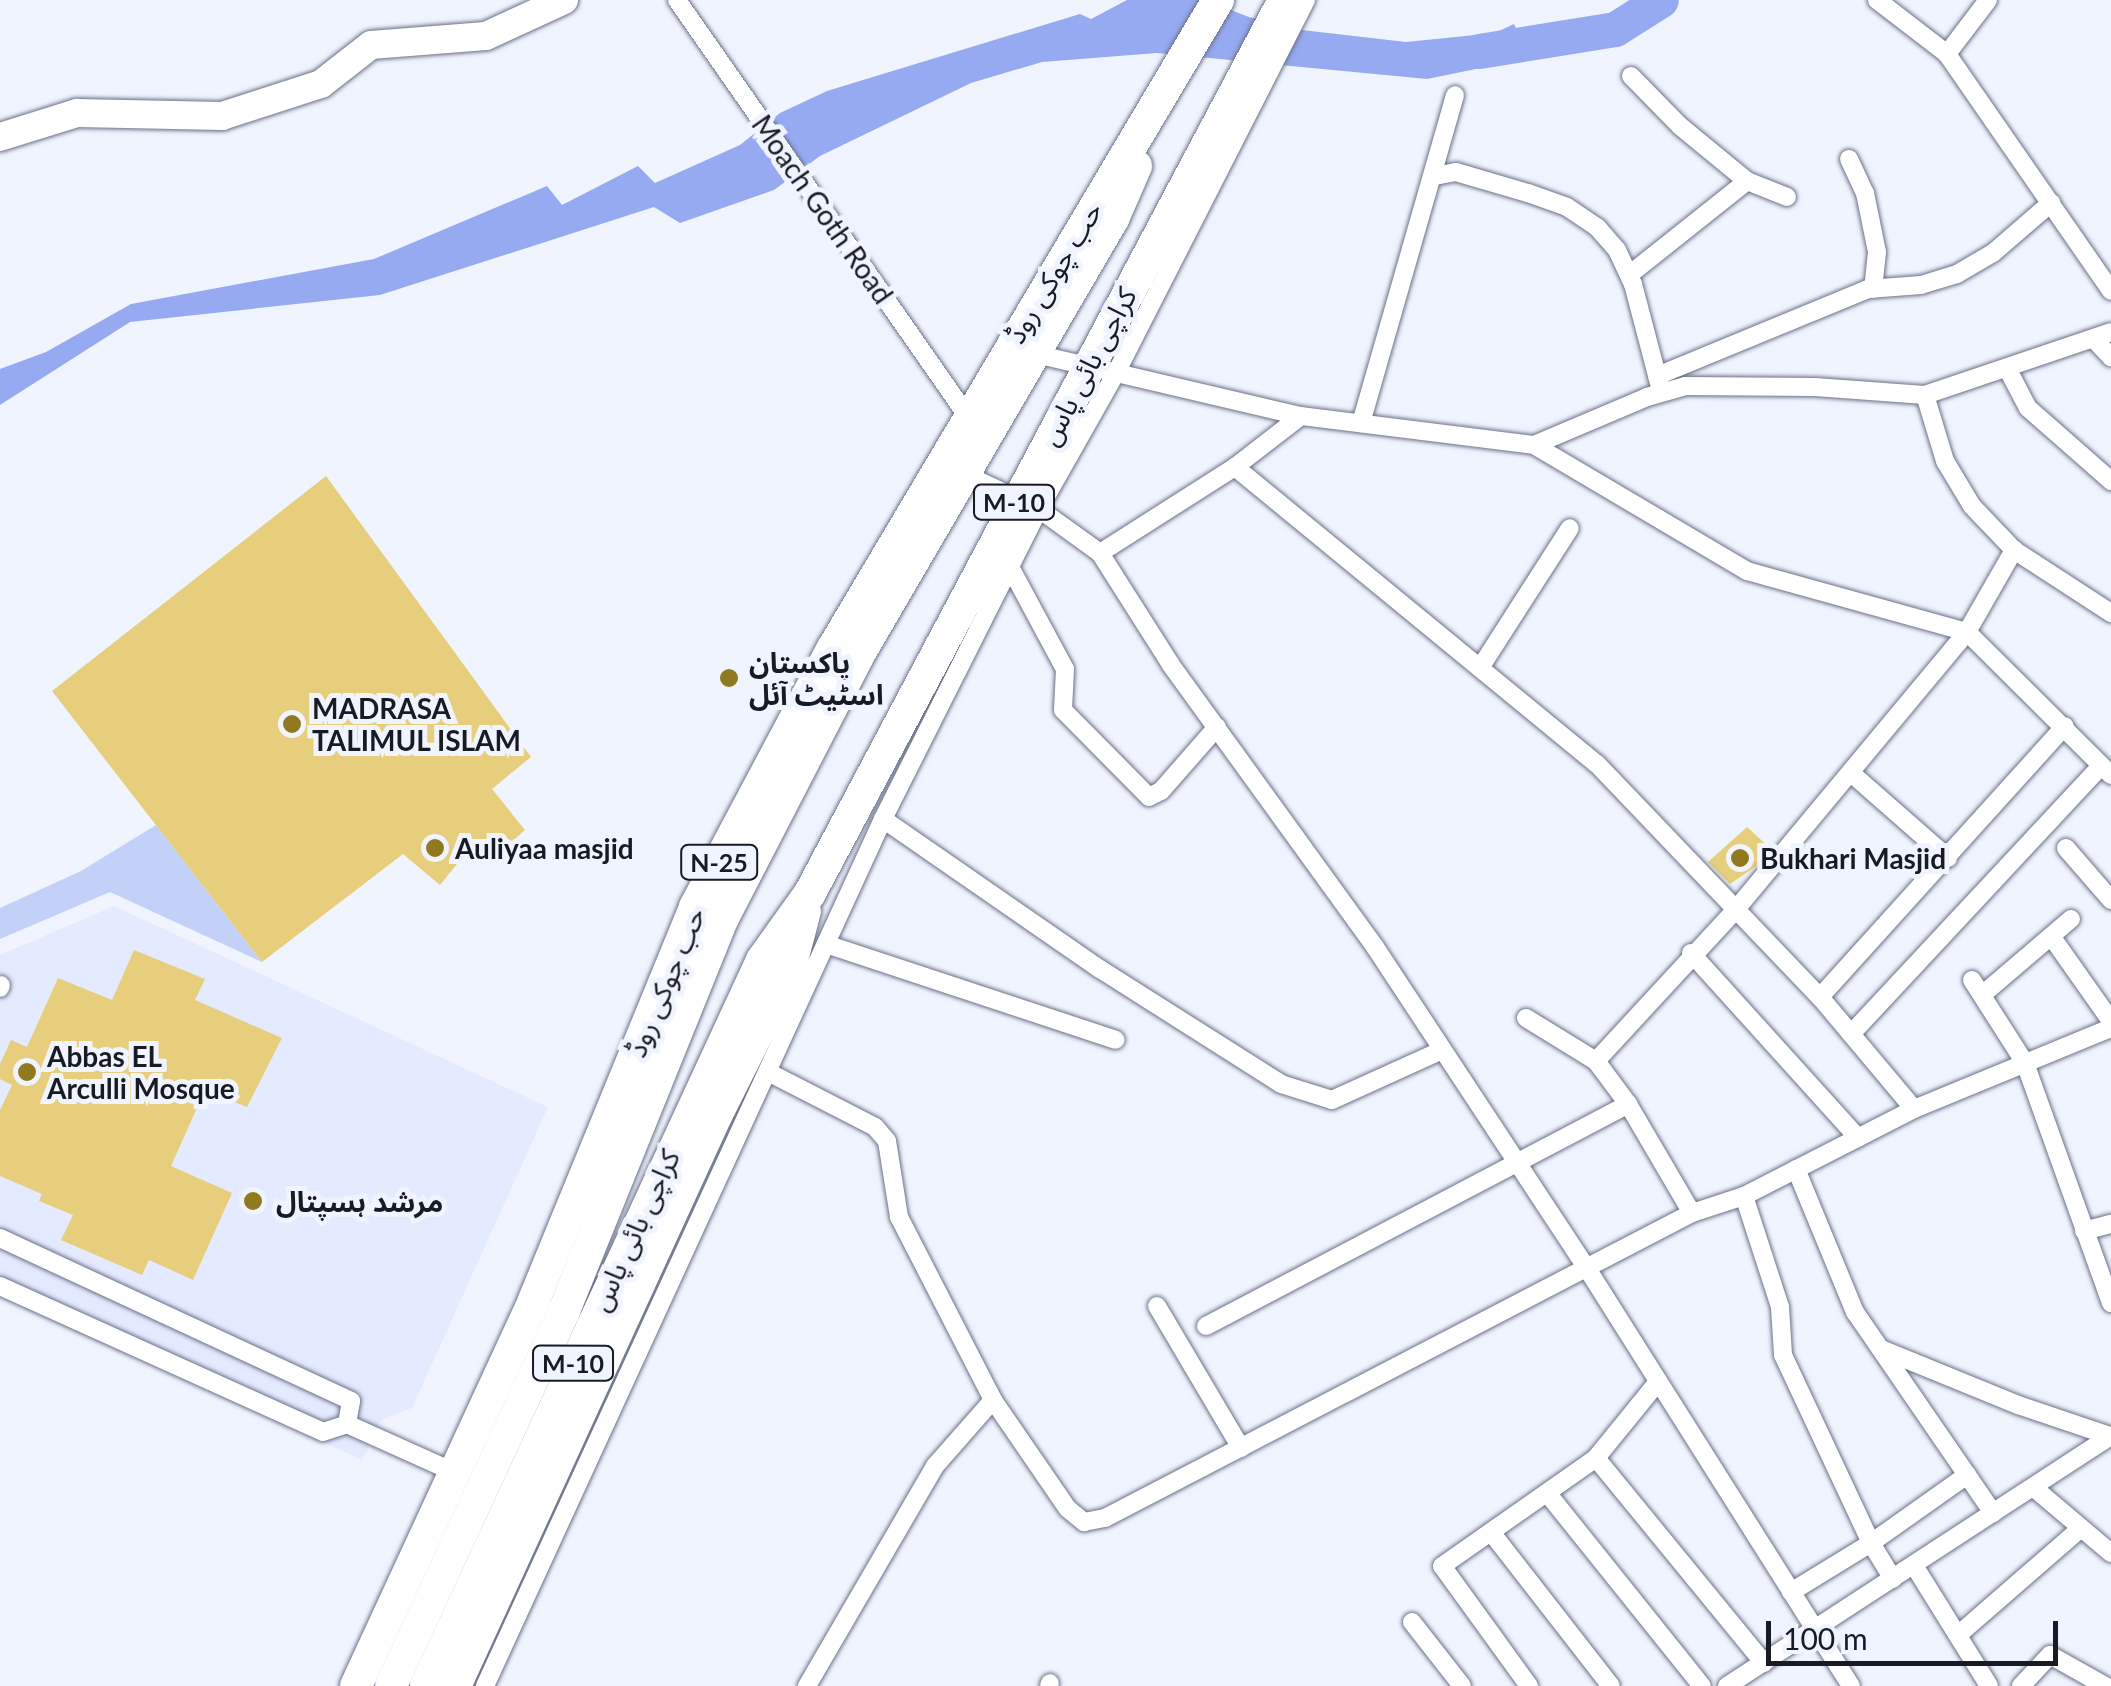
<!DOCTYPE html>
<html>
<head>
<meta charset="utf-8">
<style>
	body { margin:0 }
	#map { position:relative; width:2111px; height:1686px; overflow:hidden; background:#f0f4fe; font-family:Lato,"Noto Sans Arabic",sans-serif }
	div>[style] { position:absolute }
	.built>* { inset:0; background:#e4eaff }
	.green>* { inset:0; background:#c3d0f7 }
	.water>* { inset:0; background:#96aaf1 }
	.river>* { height:35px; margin:-17.5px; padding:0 17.5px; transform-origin:17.5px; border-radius:17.5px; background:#96aaf1 }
	.building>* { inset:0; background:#e6ce7c }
	.roads { filter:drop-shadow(0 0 2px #697188) drop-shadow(0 0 2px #697188) }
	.street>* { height:18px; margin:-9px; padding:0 9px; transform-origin:9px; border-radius:9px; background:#fff }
	.primary>* { height:28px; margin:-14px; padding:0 14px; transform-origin:14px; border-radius:14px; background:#fff }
	.highway>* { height:32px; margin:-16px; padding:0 16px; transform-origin:16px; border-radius:16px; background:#fff }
	.dots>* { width:28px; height:28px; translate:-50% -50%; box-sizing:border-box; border:5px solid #f0f4fe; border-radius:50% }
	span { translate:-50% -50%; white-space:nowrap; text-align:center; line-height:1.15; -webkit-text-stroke:10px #f0f4fe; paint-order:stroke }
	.shield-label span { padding:2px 8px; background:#f0f4fe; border:2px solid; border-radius:8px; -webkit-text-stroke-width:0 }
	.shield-label { font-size:25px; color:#181b24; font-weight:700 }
	.street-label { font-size:28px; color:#181b24 }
	.poi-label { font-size:28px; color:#181b24; font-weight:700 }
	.left { translate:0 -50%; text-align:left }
	.scale { position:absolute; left:1766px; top:1621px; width:292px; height:45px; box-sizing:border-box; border:5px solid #181b24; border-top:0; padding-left:12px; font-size:30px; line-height:35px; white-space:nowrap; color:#181b24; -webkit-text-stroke:8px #f0f4fe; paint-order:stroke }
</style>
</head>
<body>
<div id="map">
	<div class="built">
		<div style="clip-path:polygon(114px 906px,548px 1107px,412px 1408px,381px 1420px,362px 1460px,0 1295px,0 955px)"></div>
	</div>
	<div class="green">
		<div style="clip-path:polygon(156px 825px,262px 962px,110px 892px,0 939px,0 908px,81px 871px)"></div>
	</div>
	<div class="water">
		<div style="clip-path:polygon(1127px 0,1205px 0,1249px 17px,1302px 30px,1406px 42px,1495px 33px,1514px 24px,1530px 58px,1427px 79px,1157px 53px,1042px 62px,971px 83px,820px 156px,774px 190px,680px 223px,654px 207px,380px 295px,130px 322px,0 405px,0 369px,46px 352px,131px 304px,374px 259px,547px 186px,562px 205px,638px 166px,655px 183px,740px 145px,780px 113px,827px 91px,1080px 14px,1091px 19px)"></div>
	</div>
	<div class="river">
		<div style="left:1479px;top:51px;width:138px;rotate:-9.2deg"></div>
		<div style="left:1615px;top:29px;width:54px;rotate:-32.2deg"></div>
	</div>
	<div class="building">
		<div style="clip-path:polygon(326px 476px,531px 757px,492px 789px,525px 830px,494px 858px,474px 843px,440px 885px,403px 854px,262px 962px,52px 691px)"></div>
		<div style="clip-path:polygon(1747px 827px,1770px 848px,1755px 867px,1730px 884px,1708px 862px)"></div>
		<div style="clip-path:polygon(134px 950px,205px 979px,195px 1000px,282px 1038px,247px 1107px,205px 1090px,171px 1166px,232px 1193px,193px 1280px,149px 1260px,142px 1275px,61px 1240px,73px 1215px,39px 1201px,42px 1194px,0 1176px,0 1110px,12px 1085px,0 1079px,0 1064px,11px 1040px,27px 1047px,58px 978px,112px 1000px)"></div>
	</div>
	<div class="roads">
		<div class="street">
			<div style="left:677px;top:0;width:508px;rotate:55.09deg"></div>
			<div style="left:1877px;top:0;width:88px;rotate:37.6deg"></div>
			<div style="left:1988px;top:0;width:68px;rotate:127.2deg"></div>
			<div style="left:1947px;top:54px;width:288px;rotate:55.3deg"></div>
			<div style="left:1631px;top:76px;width:70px;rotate:45.6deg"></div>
			<div style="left:1680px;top:126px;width:87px;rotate:39.4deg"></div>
			<div style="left:1747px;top:181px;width:43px;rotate:21.8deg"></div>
			<div style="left:1849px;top:159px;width:38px;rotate:65deg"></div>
			<div style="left:1865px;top:193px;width:60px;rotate:78.5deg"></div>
			<div style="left:1877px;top:252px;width:37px;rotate:96deg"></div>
			<div style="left:1435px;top:176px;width:21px;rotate:-11deg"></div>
			<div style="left:1456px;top:172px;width:75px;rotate:16.3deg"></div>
			<div style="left:1528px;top:193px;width:41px;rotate:19.7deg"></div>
			<div style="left:1567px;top:207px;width:36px;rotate:34deg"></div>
			<div style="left:1597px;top:227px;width:30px;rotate:49deg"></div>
			<div style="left:1617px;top:250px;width:38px;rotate:65deg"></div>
			<div style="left:1633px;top:284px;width:106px;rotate:75.3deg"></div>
			<div style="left:1629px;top:275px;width:151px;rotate:-38.5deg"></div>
			<div style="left:2094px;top:339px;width:25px;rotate:47deg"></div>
			<div style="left:1036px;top:354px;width:272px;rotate:13.2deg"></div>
			<div style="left:1301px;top:416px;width:235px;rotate:7.1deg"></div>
			<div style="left:1534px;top:445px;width:247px;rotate:30.6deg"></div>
			<div style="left:1747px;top:571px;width:228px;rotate:15.5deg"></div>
			<div style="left:1967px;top:632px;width:203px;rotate:44.8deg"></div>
			<div style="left:2007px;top:368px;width:45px;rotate:62.3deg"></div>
			<div style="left:2028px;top:408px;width:111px;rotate:41.3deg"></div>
			<div style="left:1657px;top:376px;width:228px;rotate:-22.4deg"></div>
			<div style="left:1868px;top:289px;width:53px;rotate:-4.3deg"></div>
			<div style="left:1921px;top:285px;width:38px;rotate:-17deg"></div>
			<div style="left:1957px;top:274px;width:42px;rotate:-30.3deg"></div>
			<div style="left:1993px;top:253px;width:77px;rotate:-40.8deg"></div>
			<div style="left:1925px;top:395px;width:69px;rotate:73.1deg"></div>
			<div style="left:1945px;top:461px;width:52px;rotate:59deg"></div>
			<div style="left:1972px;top:506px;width:61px;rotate:46.3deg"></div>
			<div style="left:2014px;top:550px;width:116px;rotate:33deg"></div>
			<div style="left:1361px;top:423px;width:341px;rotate:-74deg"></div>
			<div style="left:1534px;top:445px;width:123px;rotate:-23deg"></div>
			<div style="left:1647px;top:397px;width:40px;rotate:-16deg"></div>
			<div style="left:1685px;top:386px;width:130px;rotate:0.4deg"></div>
			<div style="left:1815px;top:387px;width:110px;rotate:4.2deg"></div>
			<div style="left:1925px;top:395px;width:196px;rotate:-18.7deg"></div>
			<div style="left:1235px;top:467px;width:468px;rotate:39.4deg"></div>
			<div style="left:1597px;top:764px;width:323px;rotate:46.3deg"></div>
			<div style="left:1820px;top:997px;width:146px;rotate:50deg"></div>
			<div style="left:1914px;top:1109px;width:213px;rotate:-22.4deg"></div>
			<div style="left:966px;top:475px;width:81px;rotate:25deg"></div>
			<div style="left:1039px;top:509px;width:75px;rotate:35.8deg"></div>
			<div style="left:1100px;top:553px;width:133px;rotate:57.6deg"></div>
			<div style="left:1171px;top:665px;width:348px;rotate:54.1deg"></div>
			<div style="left:1375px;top:947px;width:387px;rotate:56.6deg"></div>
			<div style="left:1588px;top:1270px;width:492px;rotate:57.7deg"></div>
			<div style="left:1100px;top:553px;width:160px;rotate:-32.5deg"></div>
			<div style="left:1235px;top:467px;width:83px;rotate:-37.7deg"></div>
			<div style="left:1010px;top:567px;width:116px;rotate:61.7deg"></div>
			<div style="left:1065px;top:669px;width:41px;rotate:92.8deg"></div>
			<div style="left:1063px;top:710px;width:122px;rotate:45.3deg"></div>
			<div style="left:1149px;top:797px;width:13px;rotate:-27deg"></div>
			<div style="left:1161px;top:791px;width:85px;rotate:-48.8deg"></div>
			<div style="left:1480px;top:668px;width:166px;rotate:-57.3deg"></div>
			<div style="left:1851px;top:773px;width:129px;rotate:41.2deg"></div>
			<div style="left:883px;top:819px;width:264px;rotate:34.7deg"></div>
			<div style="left:1100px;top:969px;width:214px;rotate:32.4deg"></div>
			<div style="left:1281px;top:1084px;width:53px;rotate:17.4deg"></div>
			<div style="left:1332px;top:1100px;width:119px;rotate:-24.4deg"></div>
			<div style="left:2066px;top:848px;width:69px;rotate:49.1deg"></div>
			<div style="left:2051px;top:936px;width:104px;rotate:54.8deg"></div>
			<div style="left:826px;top:944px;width:305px;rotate:18.3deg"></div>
			<div style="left:1691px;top:953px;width:249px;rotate:47.9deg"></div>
			<div style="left:1972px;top:980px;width:98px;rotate:57.4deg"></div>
			<div style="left:2025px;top:1063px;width:255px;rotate:70.3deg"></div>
			<div style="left:0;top:988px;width:3px;rotate:-72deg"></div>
			<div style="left:1982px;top:995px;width:117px;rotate:-40.5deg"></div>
			<div style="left:1820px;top:997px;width:365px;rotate:-47.9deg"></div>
			<div style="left:1526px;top:1018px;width:82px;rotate:31.6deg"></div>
			<div style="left:1596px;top:1061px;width:54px;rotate:53.3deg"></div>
			<div style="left:1628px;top:1104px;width:126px;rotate:59.6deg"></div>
			<div style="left:1851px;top:1034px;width:367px;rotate:-47deg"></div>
			<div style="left:1596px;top:1061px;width:208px;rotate:-47.3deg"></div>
			<div style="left:1737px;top:908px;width:359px;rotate:-50.2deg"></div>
			<div style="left:1967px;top:632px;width:95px;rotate:-60.2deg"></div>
			<div style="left:768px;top:1072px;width:120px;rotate:27.2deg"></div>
			<div style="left:875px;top:1127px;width:18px;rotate:49deg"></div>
			<div style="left:887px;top:1141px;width:77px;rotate:81deg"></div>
			<div style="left:899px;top:1217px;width:206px;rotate:62.8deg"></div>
			<div style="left:1796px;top:1169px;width:155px;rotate:67.6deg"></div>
			<div style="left:1855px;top:1312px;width:244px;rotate:55.5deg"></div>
			<div style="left:1744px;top:1196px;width:117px;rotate:72deg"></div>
			<div style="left:1780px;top:1307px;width:48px;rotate:86.4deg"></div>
			<div style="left:1783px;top:1355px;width:208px;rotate:64.9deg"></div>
			<div style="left:1871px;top:1543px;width:42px;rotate:58.6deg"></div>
			<div style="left:2084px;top:1231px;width:28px;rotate:-15deg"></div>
			<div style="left:0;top:1238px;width:387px;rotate:24.9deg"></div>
			<div style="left:351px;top:1401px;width:23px;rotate:100deg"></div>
			<div style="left:347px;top:1424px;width:117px;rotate:24.2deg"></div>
			<div style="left:0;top:1286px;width:354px;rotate:24.3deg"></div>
			<div style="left:323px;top:1432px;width:25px;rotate:-18deg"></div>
			<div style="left:1157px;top:1306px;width:165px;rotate:59.4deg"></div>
			<div style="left:1206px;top:1326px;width:477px;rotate:-27.7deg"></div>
			<div style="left:1596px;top:1458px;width:265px;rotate:50.7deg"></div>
			<div style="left:2034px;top:1488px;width:101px;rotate:40.2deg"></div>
			<div style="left:1548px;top:1494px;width:246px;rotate:51.3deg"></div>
			<div style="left:1491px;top:1532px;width:195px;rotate:52.1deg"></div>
			<div style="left:1915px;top:1567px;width:140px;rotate:58.1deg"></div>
			<div style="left:1791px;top:1592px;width:94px;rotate:-31.5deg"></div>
			<div style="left:1871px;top:1543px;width:118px;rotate:-35.3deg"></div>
			<div style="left:1412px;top:1622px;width:81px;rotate:52deg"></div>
			<div style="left:1958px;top:1635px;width:160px;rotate:-41deg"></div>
			<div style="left:485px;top:1686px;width:954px;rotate:-65.34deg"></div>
			<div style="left:883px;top:819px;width:347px;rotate:-63.3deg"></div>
			<div style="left:1039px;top:509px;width:156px;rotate:-60.5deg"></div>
			<div style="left:1116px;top:373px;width:419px;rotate:-63deg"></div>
			<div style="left:807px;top:1686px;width:255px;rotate:-59.8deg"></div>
			<div style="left:935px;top:1466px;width:88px;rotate:-48.7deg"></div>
			<div style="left:993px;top:1400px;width:132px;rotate:55.5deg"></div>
			<div style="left:1068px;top:1509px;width:21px;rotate:39deg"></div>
			<div style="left:1084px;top:1522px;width:21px;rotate:-11deg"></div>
			<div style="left:1105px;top:1518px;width:662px;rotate:-27.46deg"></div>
			<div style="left:1692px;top:1213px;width:55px;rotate:-18.1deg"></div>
			<div style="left:1744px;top:1196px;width:191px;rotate:-27.1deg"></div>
			<div style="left:1049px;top:1686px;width:3px;rotate:-72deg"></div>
			<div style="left:1529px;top:1686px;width:148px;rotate:-125.9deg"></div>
			<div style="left:1442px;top:1566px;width:188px;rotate:-35deg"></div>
			<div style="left:1596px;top:1458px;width:97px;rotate:-50.9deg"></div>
			<div style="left:1727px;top:1686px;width:457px;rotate:-33.1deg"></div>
			<div style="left:2110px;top:1436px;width:97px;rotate:-161.4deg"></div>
			<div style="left:2018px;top:1405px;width:148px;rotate:-157.8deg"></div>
			<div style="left:2021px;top:1686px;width:42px;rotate:-46.9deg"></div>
			<div style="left:2050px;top:1655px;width:63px;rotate:29.4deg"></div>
		</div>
		<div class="primary">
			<div style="left:0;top:137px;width:81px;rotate:-17.3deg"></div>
			<div style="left:77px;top:113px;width:145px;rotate:1.2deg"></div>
			<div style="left:222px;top:116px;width:104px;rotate:-17.9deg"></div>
			<div style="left:321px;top:84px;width:63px;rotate:-38deg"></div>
			<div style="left:371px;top:45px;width:115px;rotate:-4.5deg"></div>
			<div style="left:486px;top:36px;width:86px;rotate:-24.8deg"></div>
		</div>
		<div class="highway">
			<div style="left:356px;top:1686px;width:425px;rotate:-65.2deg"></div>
			<div style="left:534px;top:1300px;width:425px;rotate:-67.7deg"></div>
			<div style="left:695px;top:907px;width:293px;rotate:-62deg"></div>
			<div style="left:833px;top:648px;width:754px;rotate:-59.28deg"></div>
			<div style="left:391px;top:1686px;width:413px;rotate:-65.2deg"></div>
			<div style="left:564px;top:1311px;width:424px;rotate:-68deg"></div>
			<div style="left:723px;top:918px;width:295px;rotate:-62.7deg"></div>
			<div style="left:858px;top:656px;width:506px;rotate:-59.74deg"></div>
			<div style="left:1113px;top:219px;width:58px;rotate:-66.5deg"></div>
			<div style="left:426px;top:1686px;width:800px;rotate:-65.16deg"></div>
			<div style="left:762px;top:960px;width:82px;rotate:-54.4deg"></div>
			<div style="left:810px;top:893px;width:1011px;rotate:-62.04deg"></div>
			<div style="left:455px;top:1686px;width:627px;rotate:-65.4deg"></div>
			<div style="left:716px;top:1116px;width:165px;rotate:-63.4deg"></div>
			<div style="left:790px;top:968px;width:59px;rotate:-75.3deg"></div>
		</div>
	</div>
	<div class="dots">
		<div style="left:729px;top:678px;background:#917920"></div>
		<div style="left:292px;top:724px;background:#917920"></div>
		<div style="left:435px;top:848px;background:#917920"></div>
		<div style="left:1740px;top:858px;background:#917920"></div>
		<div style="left:27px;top:1072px;background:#917920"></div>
		<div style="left:253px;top:1201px;background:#917920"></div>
	</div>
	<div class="shield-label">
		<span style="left:1014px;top:502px">M-10</span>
		<span style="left:719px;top:862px">N-25</span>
		<span style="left:573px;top:1363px">M-10</span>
	</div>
	<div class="street-label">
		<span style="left:823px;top:209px;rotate:55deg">Moach Goth Road</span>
		<span style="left:1053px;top:272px;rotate:-59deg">حب چوکی روڈ</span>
		<span style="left:1087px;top:366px;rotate:-62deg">کراچی بائی پاس</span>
		<span style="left:665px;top:982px;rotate:-67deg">حب چوکی روڈ</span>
		<span style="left:634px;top:1230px;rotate:-65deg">کراچی بائی پاس</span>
	</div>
	<div class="poi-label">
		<span class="left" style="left:749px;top:678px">پاکستان<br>اسٹیٹ آئل</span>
		<span class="left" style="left:312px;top:724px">MADRASA<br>TALIMUL ISLAM</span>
		<span class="left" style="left:455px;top:848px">Auliyaa masjid</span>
		<span class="left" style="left:1760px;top:858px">Bukhari Masjid</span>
		<span class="left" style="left:47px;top:1072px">Abbas EL<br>Arculli Mosque</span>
		<span class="left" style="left:276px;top:1201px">مرشد ہسپتال</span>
	</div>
	<div class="scale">100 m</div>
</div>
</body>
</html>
